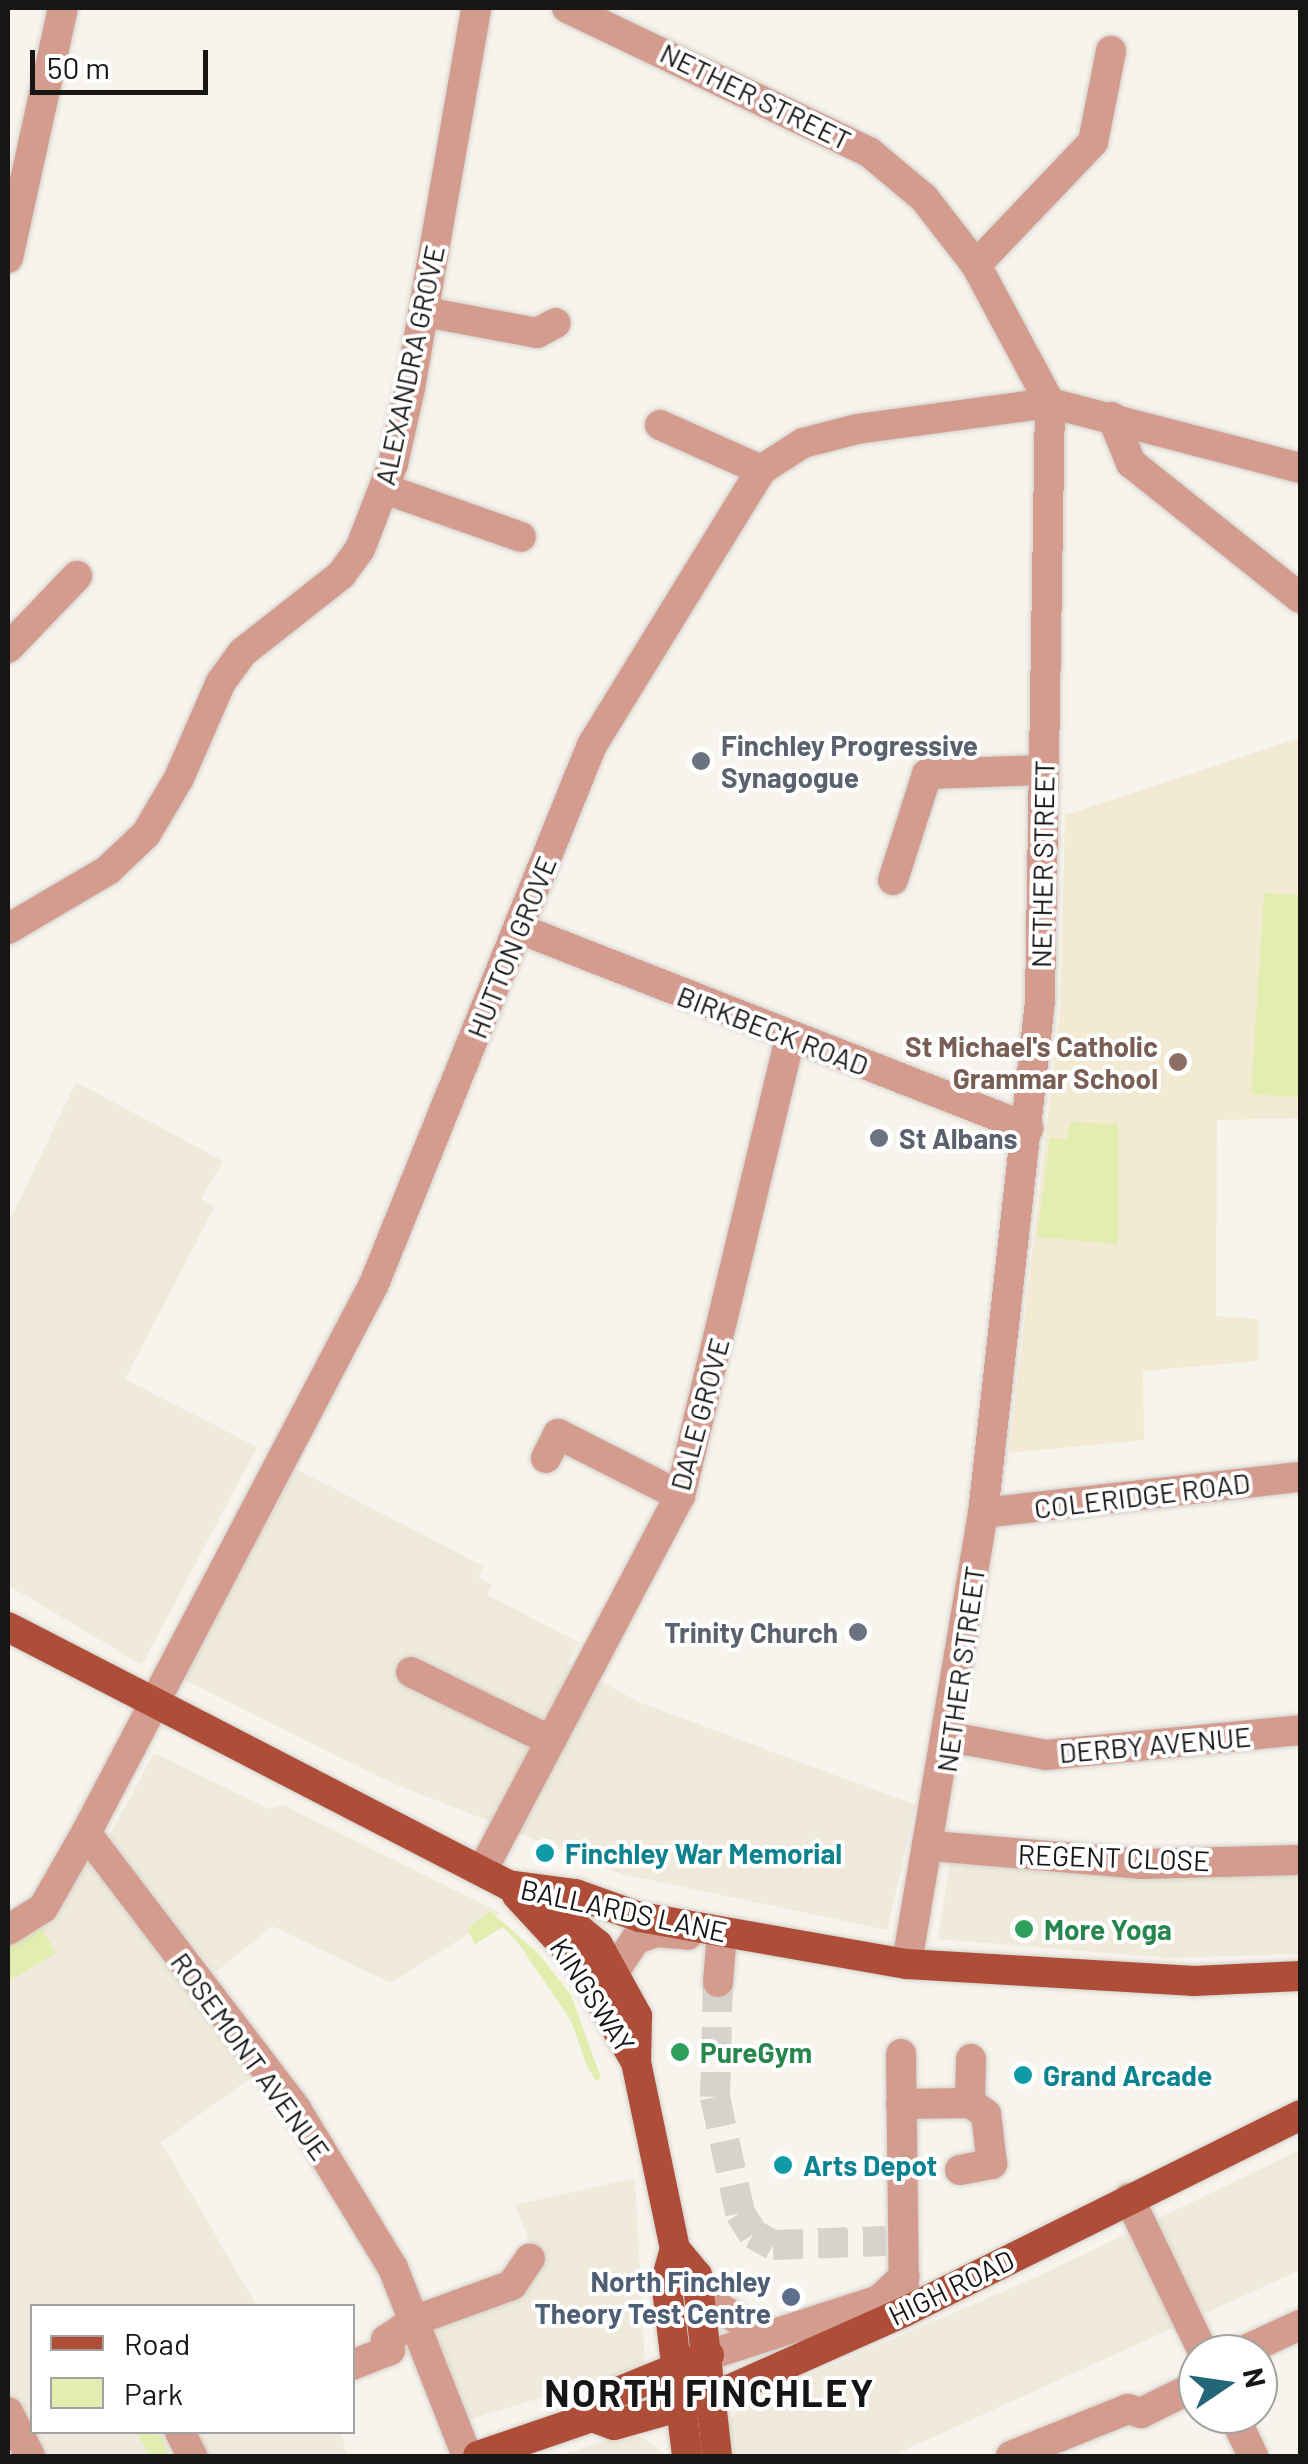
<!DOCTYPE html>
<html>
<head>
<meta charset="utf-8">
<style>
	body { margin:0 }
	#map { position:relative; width:1308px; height:2464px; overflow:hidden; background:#f7f4ed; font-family:Barlow,sans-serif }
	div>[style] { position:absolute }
	.built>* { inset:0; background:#efeadb }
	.education>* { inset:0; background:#f3ead4 }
	.green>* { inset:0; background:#e2edb0 }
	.minor-tunnel>* { height:30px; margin-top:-15px; transform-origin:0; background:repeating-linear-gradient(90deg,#d5d3cc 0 30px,transparent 0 45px) }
	.roads { filter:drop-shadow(0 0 2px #d3d0ca) drop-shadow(0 0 2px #d3d0ca) }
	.minor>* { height:30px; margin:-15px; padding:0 15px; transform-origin:15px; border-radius:15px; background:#d49c8f }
	.major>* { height:30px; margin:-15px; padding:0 15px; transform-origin:15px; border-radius:15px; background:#ae4d38 }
	.dots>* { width:28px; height:28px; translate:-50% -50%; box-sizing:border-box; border:5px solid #fff; border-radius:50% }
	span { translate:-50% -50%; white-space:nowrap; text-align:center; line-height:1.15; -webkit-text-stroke:8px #fff; paint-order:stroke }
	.street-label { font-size:28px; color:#171614 }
	.worship-label { font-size:28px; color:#5b616d; font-weight:700 }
	.left { translate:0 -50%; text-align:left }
	.right { translate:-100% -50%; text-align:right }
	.education-label { font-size:28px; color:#785e54; font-weight:700 }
	.culture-label { font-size:28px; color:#0d838f; font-weight:700 }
	.leisure-label { font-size:28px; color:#27864d; font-weight:700 }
	.service-label { font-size:28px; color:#4e5e75; font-weight:700 }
	.district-label { font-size:38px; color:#171614; font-weight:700; letter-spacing:2.5px }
	.frame { position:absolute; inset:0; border:10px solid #171614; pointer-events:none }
	.legend { position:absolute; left:30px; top:2304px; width:325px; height:130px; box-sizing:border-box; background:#fff; border:2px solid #a2a2a1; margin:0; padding:12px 18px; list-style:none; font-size:30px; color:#171614 }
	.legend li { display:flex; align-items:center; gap:20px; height:50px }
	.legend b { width:50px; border:2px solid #a2a2a1 }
	.north { position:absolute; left:1178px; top:2334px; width:100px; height:100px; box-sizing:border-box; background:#fff; border:2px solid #a2a2a1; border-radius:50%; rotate:77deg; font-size:28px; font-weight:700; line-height:40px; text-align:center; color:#171614 }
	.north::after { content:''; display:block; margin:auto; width:35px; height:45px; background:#226678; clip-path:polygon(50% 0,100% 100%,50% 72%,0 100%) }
	.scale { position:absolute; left:30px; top:50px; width:178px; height:45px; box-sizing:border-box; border:5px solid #171614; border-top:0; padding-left:12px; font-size:30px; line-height:35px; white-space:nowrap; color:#171614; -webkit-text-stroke:8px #fff; paint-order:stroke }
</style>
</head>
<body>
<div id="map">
	<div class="built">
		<div style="clip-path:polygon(76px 1082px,223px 1161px,201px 1199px,215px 1206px,125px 1379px,257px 1447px,142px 1665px,8px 1585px,8px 1224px)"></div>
		<div style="clip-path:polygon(296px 1469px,483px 1566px,478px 1577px,492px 1585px,487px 1595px,578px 1642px,568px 1664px,641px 1703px,916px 1805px,887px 1930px,622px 1874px,390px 1782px,182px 1679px)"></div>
		<div style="clip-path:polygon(154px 1753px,269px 1809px,283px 1805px,501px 1913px,391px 1983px,272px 1926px,216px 1972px,103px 1847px)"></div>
		<div style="clip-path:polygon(85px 1834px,255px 2075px,161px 2142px,257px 2306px,32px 2306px,32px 2432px,340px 2432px,347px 2454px,36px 2456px,8px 2404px,8px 1929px)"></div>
		<div style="clip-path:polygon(954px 1838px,1159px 1854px,1300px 1847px,1300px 1954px,1170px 1958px,938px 1939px)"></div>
		<div style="clip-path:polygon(1300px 2150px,1300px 2270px,892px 2456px,729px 2456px,726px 2426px,750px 2394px,800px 2379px,1041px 2275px)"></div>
		<div style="clip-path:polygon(635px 2178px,645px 2366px,448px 2426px,416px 2321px,513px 2286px,532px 2247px,515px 2205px)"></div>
		<div style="clip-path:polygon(642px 2437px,667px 2456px,557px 2456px,604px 2441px)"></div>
	</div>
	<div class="education">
		<div style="clip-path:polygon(1300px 738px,1300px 1118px,1217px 1120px,1216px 1316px,1258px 1319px,1259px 1361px,1143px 1371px,1144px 1440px,1009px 1453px,1060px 1014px,1065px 815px)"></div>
	</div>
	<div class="green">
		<div style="clip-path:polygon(1264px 893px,1300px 895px,1300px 1097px,1251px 1094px)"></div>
		<div style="clip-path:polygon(1070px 1122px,1118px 1124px,1118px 1244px,1037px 1237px,1050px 1138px,1067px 1139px)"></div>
		<div style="clip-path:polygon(490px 1911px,538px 1953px,571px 1995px,601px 2078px,596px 2081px,587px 2066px,571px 2021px,519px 1944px,503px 1927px,475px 1944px,467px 1929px)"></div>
		<div style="clip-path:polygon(39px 1924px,56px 1953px,8px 1981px,8px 1942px)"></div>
		<div style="clip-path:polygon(137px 2432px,161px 2436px,168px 2456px,150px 2456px)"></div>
	</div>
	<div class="minor-tunnel">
		<div style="left:718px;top:1982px;width:115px;rotate:91.5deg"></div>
		<div style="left:715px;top:2097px;width:119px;rotate:77.8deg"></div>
		<div style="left:740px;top:2213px;width:25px;rotate:58deg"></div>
		<div style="left:753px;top:2234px;width:23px;rotate:29deg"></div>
		<div style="left:773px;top:2245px;width:113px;rotate:-2deg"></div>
	</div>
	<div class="roads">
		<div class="minor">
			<div style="left:567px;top:8px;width:335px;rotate:25.5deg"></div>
			<div style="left:869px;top:152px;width:72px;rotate:39.9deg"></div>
			<div style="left:924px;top:198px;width:85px;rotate:52.2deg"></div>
			<div style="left:976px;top:265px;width:157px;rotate:61.8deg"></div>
			<div style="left:1050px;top:403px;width:598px;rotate:90.96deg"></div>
			<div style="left:1040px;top:1001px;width:515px;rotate:96.35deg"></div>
			<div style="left:983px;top:1513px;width:457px;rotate:99.6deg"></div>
			<div style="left:8px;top:258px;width:256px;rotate:-77.6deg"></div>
			<div style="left:976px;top:265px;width:170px;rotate:-46.4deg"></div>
			<div style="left:1093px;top:142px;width:93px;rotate:-78.8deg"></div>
			<div style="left:425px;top:312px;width:114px;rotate:10.6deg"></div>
			<div style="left:537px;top:333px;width:21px;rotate:-28deg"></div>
			<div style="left:1112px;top:417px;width:50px;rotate:67.6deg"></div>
			<div style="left:1131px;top:463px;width:216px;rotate:38.6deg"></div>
			<div style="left:660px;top:425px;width:111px;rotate:24deg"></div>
			<div style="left:385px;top:489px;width:144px;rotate:19.4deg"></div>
			<div style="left:8px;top:648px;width:100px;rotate:-46.2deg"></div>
			<div style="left:893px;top:880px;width:111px;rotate:-72.2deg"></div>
			<div style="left:927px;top:774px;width:115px;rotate:-2deg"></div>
			<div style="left:8px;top:929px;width:116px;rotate:-30.5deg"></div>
			<div style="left:108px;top:870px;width:52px;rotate:-43.5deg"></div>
			<div style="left:146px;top:834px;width:65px;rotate:-59.5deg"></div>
			<div style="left:179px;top:778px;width:105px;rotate:-66.4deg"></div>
			<div style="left:221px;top:682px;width:37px;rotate:-54deg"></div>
			<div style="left:243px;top:652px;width:125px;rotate:-38.2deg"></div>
			<div style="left:341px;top:575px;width:32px;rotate:-54deg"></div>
			<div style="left:360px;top:549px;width:91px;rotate:-68.8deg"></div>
			<div style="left:393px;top:464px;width:78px;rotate:-77.4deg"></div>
			<div style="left:410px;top:388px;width:386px;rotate:-80.1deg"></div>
			<div style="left:520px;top:929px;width:546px;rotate:21.39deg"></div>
			<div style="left:546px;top:1458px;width:27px;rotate:-63deg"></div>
			<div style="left:558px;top:1434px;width:137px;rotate:26.9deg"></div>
			<div style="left:983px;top:1513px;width:319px;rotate:-6.5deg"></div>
			<div style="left:411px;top:1672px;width:156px;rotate:26.2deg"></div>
			<div style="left:950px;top:1737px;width:98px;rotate:10.6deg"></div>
			<div style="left:1046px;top:1755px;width:255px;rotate:-5.6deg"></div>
			<div style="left:86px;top:1833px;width:347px;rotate:52.7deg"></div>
			<div style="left:296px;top:2109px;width:186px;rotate:58.6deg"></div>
			<div style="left:393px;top:2268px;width:202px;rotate:68.5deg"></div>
			<div style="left:932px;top:1846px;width:211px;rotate:4.9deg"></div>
			<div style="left:1142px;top:1864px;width:154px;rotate:-1.5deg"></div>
			<div style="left:482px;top:1871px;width:424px;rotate:-62.2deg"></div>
			<div style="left:680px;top:1496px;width:471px;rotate:-76.5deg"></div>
			<div style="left:8px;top:1930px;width:41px;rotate:-32.2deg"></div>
			<div style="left:43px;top:1908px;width:86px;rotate:-60.2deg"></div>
			<div style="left:86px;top:1833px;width:620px;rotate:-62.32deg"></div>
			<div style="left:374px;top:1284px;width:581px;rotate:-67.98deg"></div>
			<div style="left:592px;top:745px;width:323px;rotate:-58.4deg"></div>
			<div style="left:761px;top:470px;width:50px;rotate:-32.7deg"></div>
			<div style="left:803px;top:443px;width:56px;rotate:-14.5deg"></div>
			<div style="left:857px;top:429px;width:195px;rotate:-7.7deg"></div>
			<div style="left:1050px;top:403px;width:258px;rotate:14.6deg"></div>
			<div style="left:718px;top:1982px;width:50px;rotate:-85.4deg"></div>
			<div style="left:592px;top:1985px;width:27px;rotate:-33deg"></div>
			<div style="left:615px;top:1970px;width:37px;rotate:-56deg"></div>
			<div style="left:636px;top:1939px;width:21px;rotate:-19deg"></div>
			<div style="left:656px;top:1932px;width:32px;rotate:5deg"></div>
			<div style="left:901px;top:2054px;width:258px;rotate:89.3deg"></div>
			<div style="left:901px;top:2104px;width:69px;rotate:-0.8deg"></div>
			<div style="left:960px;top:2170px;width:33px;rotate:-11deg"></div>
			<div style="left:992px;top:2164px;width:50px;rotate:-96.8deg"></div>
			<div style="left:986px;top:2114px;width:19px;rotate:-145deg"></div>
			<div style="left:970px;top:2103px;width:44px;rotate:-88.7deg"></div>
			<div style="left:1129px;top:2198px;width:173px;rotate:64.3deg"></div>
			<div style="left:701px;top:2296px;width:75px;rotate:32.4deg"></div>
			<div style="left:1237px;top:2354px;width:69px;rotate:-24.7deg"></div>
			<div style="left:709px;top:2355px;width:179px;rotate:-17.9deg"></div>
			<div style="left:879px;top:2300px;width:35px;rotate:-43deg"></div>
			<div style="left:352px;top:2365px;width:41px;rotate:-21.5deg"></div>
			<div style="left:390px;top:2350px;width:11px;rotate:-112deg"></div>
			<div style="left:386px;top:2340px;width:36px;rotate:-34deg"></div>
			<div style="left:416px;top:2320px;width:102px;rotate:-20deg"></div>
			<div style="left:512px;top:2285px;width:32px;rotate:-56deg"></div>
			<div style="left:8px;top:2412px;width:49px;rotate:63.4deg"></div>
			<div style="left:1233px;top:2414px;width:47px;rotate:64.5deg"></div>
			<div style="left:180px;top:2432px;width:27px;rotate:63deg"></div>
			<div style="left:1011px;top:2456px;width:126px;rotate:-21.9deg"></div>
			<div style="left:1128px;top:2409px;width:14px;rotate:17deg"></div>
			<div style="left:1141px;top:2413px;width:64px;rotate:-26.2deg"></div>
		</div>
		<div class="major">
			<div style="left:8px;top:1627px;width:563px;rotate:27.29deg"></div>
			<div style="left:508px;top:1885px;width:68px;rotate:7.7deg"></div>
			<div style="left:575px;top:1894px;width:69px;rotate:19.5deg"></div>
			<div style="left:640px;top:1917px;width:271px;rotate:10deg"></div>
			<div style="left:907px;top:1964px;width:288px;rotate:3.4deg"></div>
			<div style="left:1194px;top:1981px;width:106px;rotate:-2.7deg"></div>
			<div style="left:534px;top:1893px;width:82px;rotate:39.1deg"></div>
			<div style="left:598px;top:1945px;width:81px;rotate:61.2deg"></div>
			<div style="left:637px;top:2016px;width:46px;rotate:91.2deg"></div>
			<div style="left:636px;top:2062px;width:191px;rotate:78.2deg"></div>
			<div style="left:675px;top:2249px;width:32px;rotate:106deg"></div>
			<div style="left:666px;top:2280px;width:177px;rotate:83.2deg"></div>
			<div style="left:517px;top:1895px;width:87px;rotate:47.3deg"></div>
			<div style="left:576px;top:1959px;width:119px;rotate:59.8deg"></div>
			<div style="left:675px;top:2249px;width:34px;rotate:50deg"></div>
			<div style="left:697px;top:2275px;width:182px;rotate:83.7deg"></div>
			<div style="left:592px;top:2417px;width:23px;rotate:20deg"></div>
			<div style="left:614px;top:2425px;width:103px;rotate:-15.8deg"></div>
			<div style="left:713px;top:2397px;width:209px;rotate:-24deg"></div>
			<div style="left:904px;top:2312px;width:442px;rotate:-26.4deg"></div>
			<div style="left:478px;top:2456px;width:120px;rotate:-18.9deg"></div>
			<div style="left:592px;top:2417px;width:26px;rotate:-53deg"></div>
			<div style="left:608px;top:2396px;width:109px;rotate:-22.1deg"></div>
		</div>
	</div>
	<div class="dots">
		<div style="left:701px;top:761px;background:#6b7280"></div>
		<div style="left:1178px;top:1062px;background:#8d6e63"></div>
		<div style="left:879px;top:1138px;background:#6b7280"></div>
		<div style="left:858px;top:1632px;background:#6b7280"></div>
		<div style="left:545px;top:1853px;background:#0f9aa8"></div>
		<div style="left:1024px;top:1929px;background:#2e9e5b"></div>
		<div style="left:680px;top:2052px;background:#2e9e5b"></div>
		<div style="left:1023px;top:2075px;background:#0f9aa8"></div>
		<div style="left:783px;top:2165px;background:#0f9aa8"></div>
		<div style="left:791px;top:2297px;background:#5c6f8a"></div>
	</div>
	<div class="street-label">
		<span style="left:756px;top:96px;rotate:26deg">NETHER STREET</span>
		<span style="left:409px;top:365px;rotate:-78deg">ALEXANDRA GROVE</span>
		<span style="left:1042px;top:864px;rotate:-89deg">NETHER STREET</span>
		<span style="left:511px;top:947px;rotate:-68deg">HUTTON GROVE</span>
		<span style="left:773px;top:1030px;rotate:21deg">BIRKBECK ROAD</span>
		<span style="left:699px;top:1414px;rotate:-75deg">DALE GROVE</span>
		<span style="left:1142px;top:1495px;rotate:-7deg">COLERIDGE ROAD</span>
		<span style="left:960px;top:1669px;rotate:-82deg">NETHER STREET</span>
		<span style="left:1155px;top:1744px;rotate:-5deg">DERBY AVENUE</span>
		<span style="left:1114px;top:1857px;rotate:2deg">REGENT CLOSE</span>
		<span style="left:624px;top:1910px;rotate:12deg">BALLARDS LANE</span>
		<span style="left:593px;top:1995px;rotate:57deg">KINGSWAY</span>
		<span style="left:251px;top:2056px;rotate:54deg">ROSEMONT AVENUE</span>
		<span style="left:951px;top:2287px;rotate:-26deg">HIGH ROAD</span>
	</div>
	<div class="worship-label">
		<span class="left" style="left:721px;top:761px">Finchley Progressive<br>Synagogue</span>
		<span class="left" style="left:899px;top:1138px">St Albans</span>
		<span class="right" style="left:838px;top:1632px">Trinity Church</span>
	</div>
	<div class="education-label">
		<span class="right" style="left:1158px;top:1062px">St Michael's Catholic<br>Grammar School</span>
	</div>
	<div class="culture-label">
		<span class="left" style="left:565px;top:1853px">Finchley War Memorial</span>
		<span class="left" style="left:1043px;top:2075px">Grand Arcade</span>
		<span class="left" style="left:803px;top:2165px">Arts Depot</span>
	</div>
	<div class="leisure-label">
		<span class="left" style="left:1044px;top:1929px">More Yoga</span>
		<span class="left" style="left:700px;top:2052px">PureGym</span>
	</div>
	<div class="service-label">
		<span class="right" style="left:771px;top:2297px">North Finchley<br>Theory Test Centre</span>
	</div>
	<div class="district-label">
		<span style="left:710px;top:2393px">NORTH FINCHLEY</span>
	</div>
	<div class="frame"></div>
	<ul class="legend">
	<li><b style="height:12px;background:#ae4d38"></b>Road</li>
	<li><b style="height:28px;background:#e2edb0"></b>Park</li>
	</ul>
	<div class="north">N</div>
	<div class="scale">50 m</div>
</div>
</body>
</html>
